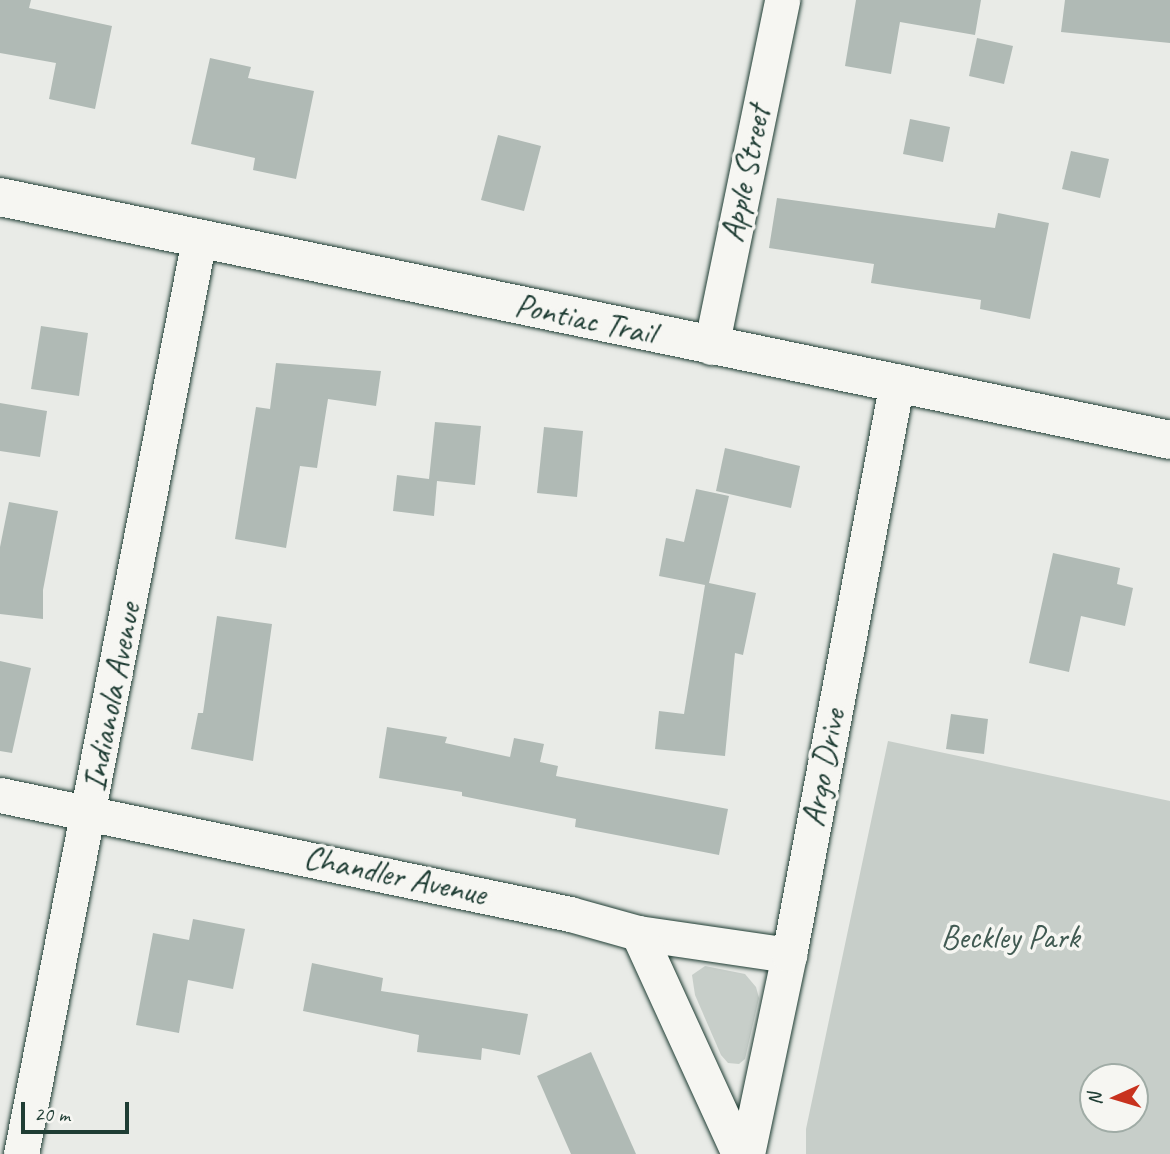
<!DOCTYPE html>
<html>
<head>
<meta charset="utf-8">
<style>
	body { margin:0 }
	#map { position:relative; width:1170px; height:1154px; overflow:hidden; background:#e9ebe7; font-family:Caveat,sans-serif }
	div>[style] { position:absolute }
	.green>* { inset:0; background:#c7cec9 }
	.building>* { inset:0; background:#b0bab5 }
	.roads { filter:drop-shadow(0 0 2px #1f3d34) drop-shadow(0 0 2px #1f3d34) }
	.street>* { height:35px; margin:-17.5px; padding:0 17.5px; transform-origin:17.5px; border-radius:17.5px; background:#f6f6f2 }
	.secondary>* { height:38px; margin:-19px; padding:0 19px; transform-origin:19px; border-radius:19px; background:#f6f6f2 }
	span { translate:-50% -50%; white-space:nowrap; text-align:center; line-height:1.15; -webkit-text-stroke:7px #f6f6f2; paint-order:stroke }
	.street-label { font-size:33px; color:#1f3d34 }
	.park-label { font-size:33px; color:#415a52 }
	.north { position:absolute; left:1079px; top:1063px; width:70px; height:70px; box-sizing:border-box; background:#f6f6f2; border:2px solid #a0aca6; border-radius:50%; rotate:266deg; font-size:19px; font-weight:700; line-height:28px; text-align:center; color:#1f3d34 }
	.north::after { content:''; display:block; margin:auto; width:24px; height:32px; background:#c8321e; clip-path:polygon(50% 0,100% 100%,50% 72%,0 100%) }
	.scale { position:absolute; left:21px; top:1102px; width:108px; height:32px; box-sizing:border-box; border:4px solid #1f3d34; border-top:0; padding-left:9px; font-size:21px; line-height:24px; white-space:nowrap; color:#1f3d34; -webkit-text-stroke:5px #f6f6f2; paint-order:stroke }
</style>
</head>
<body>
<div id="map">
	<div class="green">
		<div style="clip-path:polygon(evenodd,888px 741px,1170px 801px,1170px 1154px,806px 1154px,806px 1129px,888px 741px,1093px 1077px,1135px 1077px,1135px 1119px,1093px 1119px,1093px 1077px)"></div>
		<div style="clip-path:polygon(705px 966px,745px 974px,756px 987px,759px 998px,745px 1059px,739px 1064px,728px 1063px,721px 1055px,695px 995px,692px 975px)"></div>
	</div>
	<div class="building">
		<div style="clip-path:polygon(0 0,31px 0,29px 8px,112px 26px,95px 109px,49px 99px,56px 63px,0 53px)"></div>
		<div style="clip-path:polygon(856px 0,981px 0,975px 35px,900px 22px,891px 74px,845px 66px)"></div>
		<div style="clip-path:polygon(1065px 0,1170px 0,1170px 43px,1061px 32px)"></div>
		<div style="clip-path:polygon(977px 38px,1013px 46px,1004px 84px,969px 76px)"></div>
		<div style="clip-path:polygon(210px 58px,251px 67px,248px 78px,314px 91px,296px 179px,253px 170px,255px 158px,191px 144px)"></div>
		<div style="clip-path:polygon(910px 119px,950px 127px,943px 162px,903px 154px)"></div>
		<div style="clip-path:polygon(498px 135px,541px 146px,524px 211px,481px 200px)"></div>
		<div style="clip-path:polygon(1071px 151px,1109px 159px,1100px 198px,1062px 189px)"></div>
		<div style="clip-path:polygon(777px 198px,995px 228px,998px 213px,1049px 223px,1030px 319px,980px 309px,981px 300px,871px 283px,874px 264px,769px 248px)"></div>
		<div style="clip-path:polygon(41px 326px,88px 333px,79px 396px,31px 389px)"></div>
		<div style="clip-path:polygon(276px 363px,381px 371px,376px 406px,328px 399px,317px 468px,300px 466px,286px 548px,235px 539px,256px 407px,270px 409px)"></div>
		<div style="clip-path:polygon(0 403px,47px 411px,40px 457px,0 451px)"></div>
		<div style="clip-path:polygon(435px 422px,481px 426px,475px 485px,437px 481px,434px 516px,393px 511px,397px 475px,429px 479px)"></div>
		<div style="clip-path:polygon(544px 427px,583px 431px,577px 497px,537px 493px)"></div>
		<div style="clip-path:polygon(725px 448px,800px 466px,791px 508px,716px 491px)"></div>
		<div style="clip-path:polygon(696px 489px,729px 496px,709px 583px,756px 593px,743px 655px,735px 653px,725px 756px,655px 749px,659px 711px,684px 714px,705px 585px,659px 576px,666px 538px,684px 542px)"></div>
		<div style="clip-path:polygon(9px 502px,58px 511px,43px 590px,43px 619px,0 614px,0 547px)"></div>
		<div style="clip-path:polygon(1053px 553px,1120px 568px,1117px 584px,1133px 588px,1125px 626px,1081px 616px,1069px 672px,1029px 663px)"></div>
		<div style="clip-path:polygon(217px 616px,272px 624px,253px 761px,191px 749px,198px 713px,203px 713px)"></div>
		<div style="clip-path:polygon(0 661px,31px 668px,12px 753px,0 751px)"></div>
		<div style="clip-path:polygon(951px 714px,988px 719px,984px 754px,946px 749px)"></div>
		<div style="clip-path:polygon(387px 727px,447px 737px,445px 743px,510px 757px,514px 738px,544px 744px,540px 762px,558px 766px,556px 776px,728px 809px,719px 855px,575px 827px,576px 819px,462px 796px,462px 792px,379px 778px)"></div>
		<div style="clip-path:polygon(193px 919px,245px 929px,233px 989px,188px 980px,179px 1033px,136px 1025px,153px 933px,189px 940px)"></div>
		<div style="clip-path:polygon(312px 963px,383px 978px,381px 991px,528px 1014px,520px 1055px,482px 1048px,481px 1060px,417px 1052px,419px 1035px,303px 1011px)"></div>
		<div style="clip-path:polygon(591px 1052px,636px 1154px,571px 1154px,537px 1076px)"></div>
	</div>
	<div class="roads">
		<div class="street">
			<div style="left:711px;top:347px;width:354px;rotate:-78.4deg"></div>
			<div style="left:0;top:795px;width:582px;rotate:11.79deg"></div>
			<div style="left:570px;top:914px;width:71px;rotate:15.6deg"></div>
			<div style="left:638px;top:933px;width:153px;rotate:8.3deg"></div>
			<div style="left:638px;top:933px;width:243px;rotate:65.4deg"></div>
			<div style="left:21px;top:1154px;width:932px;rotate:-78.99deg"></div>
			<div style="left:747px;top:1154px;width:203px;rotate:-78.1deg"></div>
			<div style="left:789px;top:955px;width:584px;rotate:-79.34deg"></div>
		</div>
		<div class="secondary">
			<div style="left:0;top:197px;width:1195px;rotate:11.73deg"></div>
		</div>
	</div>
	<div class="street-label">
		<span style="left:746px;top:174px;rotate:-78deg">Apple Street</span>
		<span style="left:585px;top:320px;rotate:12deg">Pontiac Trail</span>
		<span style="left:112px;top:697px;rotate:-79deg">Indianola Avenue</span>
		<span style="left:824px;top:768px;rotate:-79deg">Argo Drive</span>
		<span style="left:395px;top:876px;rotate:12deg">Chandler Avenue</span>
	</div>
	<div class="park-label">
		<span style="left:1010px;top:938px">Beckley Park</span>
	</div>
	<div class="north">N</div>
	<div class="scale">20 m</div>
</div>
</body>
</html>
